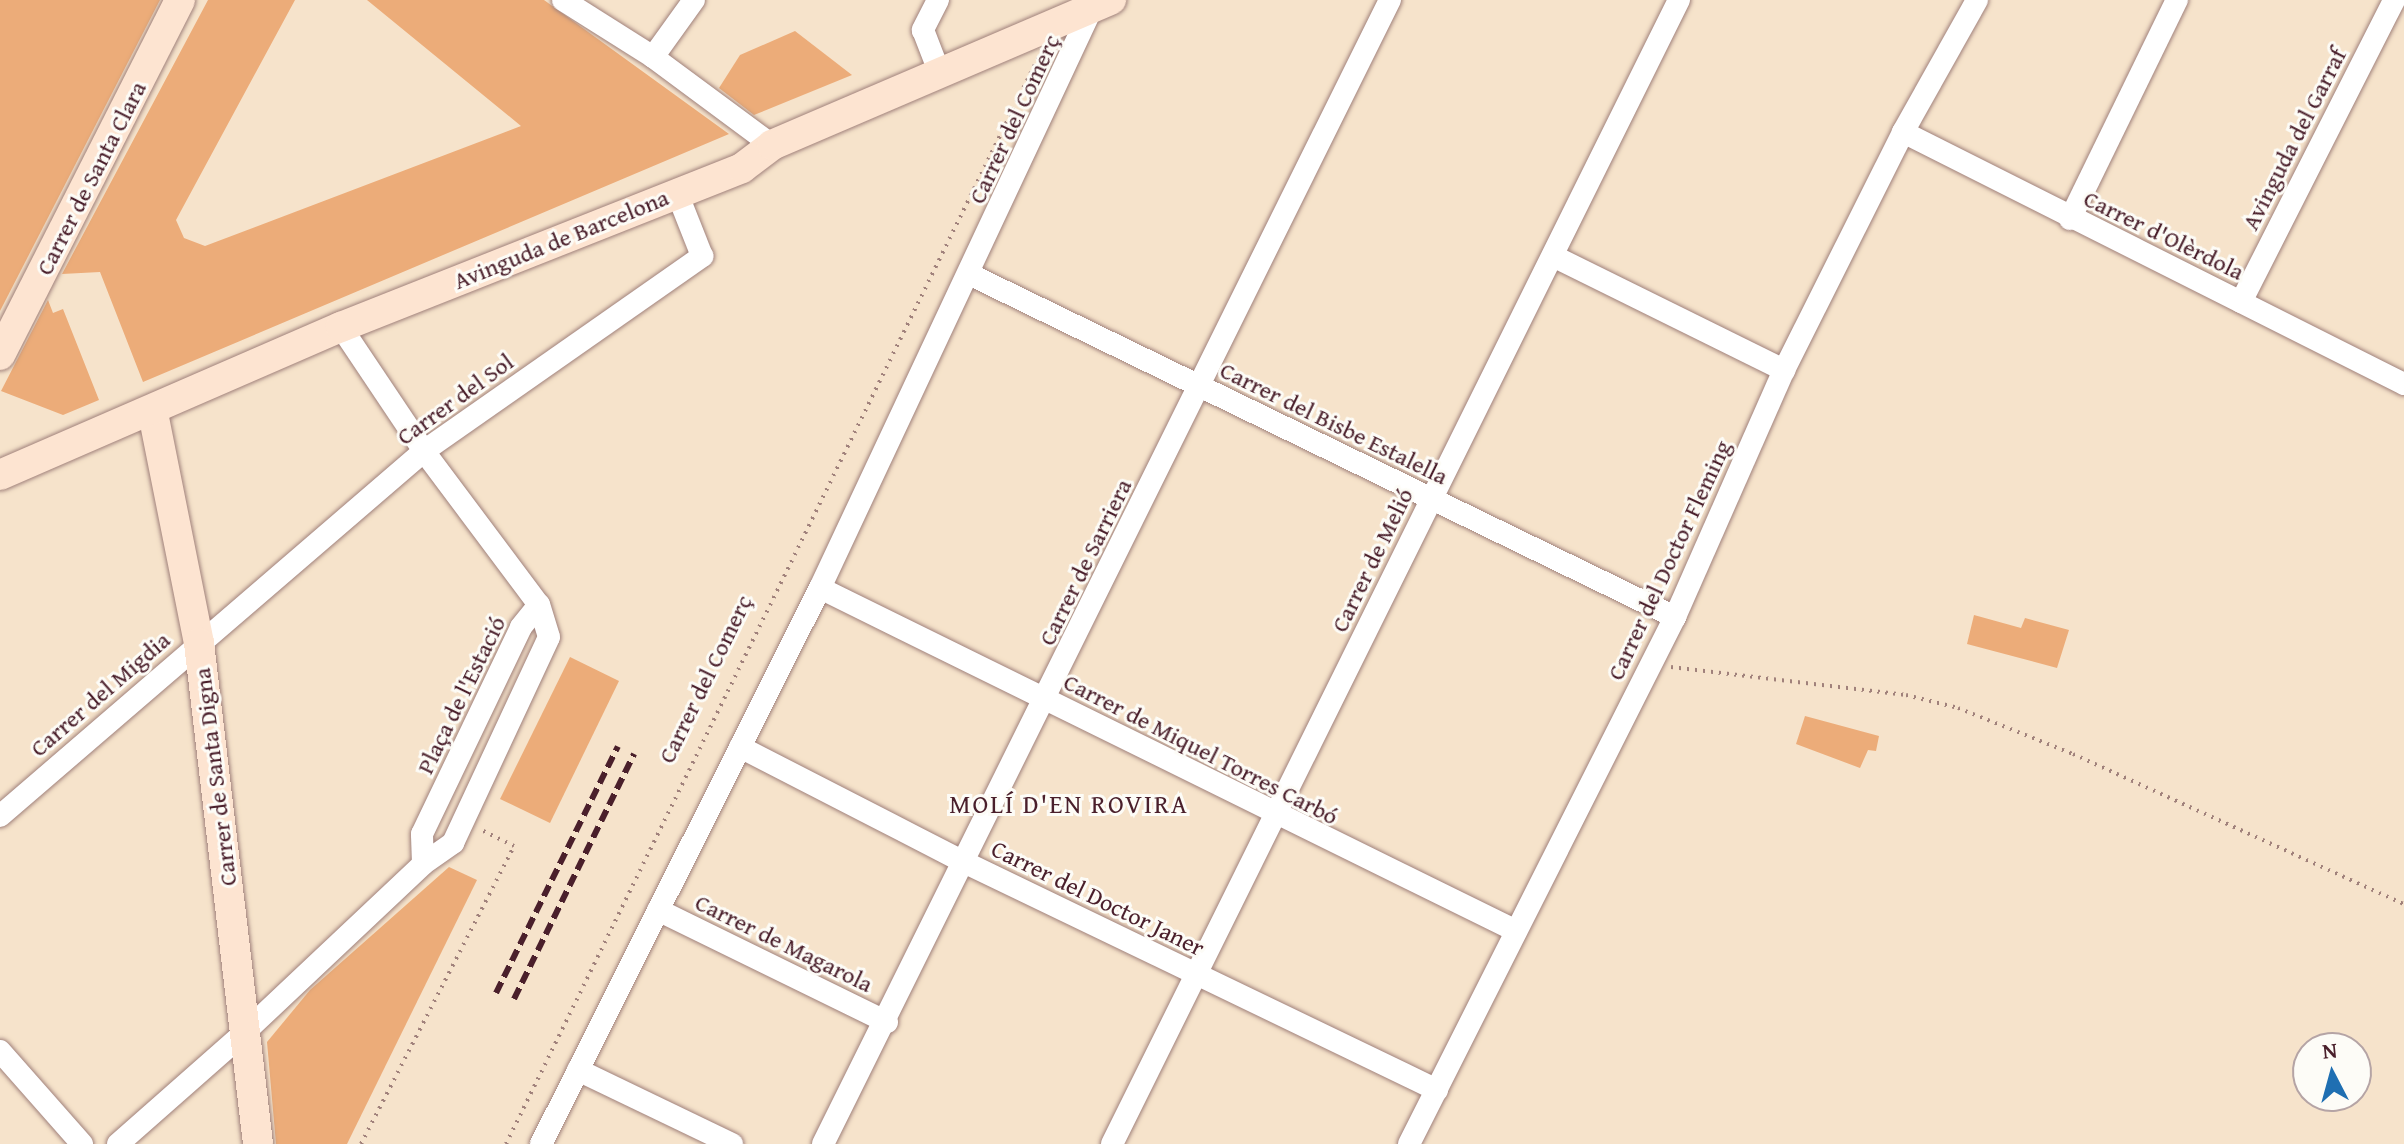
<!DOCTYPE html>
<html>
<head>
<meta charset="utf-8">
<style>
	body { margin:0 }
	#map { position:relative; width:2404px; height:1144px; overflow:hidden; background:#f6e3cb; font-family:"Gentium Book Plus",serif }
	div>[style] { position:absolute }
	.building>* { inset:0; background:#ecac79 }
	.path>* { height:4px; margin-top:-2px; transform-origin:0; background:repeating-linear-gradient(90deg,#a0817b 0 2px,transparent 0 8px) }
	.roads { filter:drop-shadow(0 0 2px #a0817b) drop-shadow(0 0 2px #a0817b) }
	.street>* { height:22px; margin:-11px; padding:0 11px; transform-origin:11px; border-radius:11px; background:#fff }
	.secondary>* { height:30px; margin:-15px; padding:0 15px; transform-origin:15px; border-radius:15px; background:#fde4d1 }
	.rail>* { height:6px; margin-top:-3px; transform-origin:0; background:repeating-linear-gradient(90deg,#4a1f2b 0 12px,transparent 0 18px) }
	span { translate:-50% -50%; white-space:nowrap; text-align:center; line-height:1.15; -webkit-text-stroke:6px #fdfcf7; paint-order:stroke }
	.street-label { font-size:24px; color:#4a1f2b }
	.neighbourhood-label { font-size:26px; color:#4a1f2b; letter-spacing:2px }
	.north { position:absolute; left:2292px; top:1032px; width:80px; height:80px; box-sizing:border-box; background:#fdfcf7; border:2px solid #b5a4a5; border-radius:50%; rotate:354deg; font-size:22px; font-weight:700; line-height:32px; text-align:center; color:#4a1f2b }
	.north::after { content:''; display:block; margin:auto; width:28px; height:36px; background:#1f6fb2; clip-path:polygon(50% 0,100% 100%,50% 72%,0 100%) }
</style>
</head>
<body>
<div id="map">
	<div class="building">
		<div style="clip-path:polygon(0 0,160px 0,0 311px)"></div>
		<div style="clip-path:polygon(208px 0,295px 0,176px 220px,184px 238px,205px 246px,521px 126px,367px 0,544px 0,729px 134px,143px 382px,100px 272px,62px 274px)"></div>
		<div style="clip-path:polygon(795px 31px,852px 75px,754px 115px,719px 88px,740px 55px)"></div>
		<div style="clip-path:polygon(48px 300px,53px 313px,63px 309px,99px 400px,63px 415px,1px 391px)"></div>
		<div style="clip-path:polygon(1974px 615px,2021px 628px,2025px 618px,2069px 630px,2057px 668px,1967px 644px)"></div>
		<div style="clip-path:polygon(570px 657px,619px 681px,550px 823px,500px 799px)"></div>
		<div style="clip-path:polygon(1805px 716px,1879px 736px,1876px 751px,1868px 750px,1860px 768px,1796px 744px)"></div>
		<div style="clip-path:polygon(449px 867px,477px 880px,347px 1144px,276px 1144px,267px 1042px,310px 990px)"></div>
	</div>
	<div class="path">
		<div style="left:1671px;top:667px;width:237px;rotate:6.8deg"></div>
		<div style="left:1906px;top:695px;width:54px;rotate:14deg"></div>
		<div style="left:1958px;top:708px;width:124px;rotate:21.8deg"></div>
		<div style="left:2073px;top:754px;width:363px;rotate:24.4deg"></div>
		<div style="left:361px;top:1144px;width:335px;rotate:-62.8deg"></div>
		<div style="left:514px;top:846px;width:39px;rotate:-154deg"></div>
		<div style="left:506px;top:1144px;width:1209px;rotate:-63.9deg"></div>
	</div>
	<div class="roads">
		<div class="street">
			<div style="left:563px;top:0;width:107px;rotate:32.3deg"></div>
			<div style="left:653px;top:57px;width:148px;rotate:36.5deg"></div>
			<div style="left:938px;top:0;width:34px;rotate:117deg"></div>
			<div style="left:923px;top:30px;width:47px;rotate:68.9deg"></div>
			<div style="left:653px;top:57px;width:70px;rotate:-54.3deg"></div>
			<div style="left:1903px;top:132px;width:561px;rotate:26.7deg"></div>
			<div style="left:2070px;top:219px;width:244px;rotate:-64deg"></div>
			<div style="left:1553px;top:256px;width:258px;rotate:26.3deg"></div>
			<div style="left:971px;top:275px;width:783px;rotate:25.91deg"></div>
			<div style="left:2241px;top:302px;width:339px;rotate:-63.1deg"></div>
			<div style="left:820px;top:588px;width:776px;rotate:26.23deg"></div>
			<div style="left:740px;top:747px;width:254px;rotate:27.2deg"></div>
			<div style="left:966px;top:863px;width:523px;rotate:25.73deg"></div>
			<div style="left:0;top:816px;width:559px;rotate:-40.72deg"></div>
			<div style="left:424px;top:451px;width:340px;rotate:-35deg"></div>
			<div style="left:702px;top:256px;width:68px;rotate:-111.6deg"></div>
			<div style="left:423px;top:864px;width:30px;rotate:-92deg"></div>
			<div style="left:422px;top:834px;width:229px;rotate:-64.4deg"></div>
			<div style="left:521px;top:627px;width:28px;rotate:-51deg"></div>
			<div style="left:658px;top:910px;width:255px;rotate:26.1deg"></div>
			<div style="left:0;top:1051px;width:124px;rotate:48.6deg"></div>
			<div style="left:578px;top:1070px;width:171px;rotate:25.7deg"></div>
			<div style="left:118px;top:1144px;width:169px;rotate:-41.4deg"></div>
			<div style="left:245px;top:1032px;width:245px;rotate:-43.3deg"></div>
			<div style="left:423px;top:864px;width:37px;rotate:-35deg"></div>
			<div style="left:453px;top:843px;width:227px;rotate:-65deg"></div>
			<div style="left:549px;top:637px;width:34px;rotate:-107deg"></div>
			<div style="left:539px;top:605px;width:192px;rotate:-126.8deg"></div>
			<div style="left:424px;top:451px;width:149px;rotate:-123.8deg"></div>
			<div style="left:541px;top:1144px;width:622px;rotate:-63.35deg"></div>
			<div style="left:820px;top:588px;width:641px;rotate:-64.88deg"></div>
			<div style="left:823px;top:1144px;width:1277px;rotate:-63.64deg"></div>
			<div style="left:1112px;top:1144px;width:1277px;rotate:-63.64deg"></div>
			<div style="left:1409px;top:1144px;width:590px;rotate:-63.22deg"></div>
			<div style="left:1675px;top:617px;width:270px;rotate:-66.2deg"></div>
			<div style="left:1784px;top:370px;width:266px;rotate:-63.4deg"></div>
			<div style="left:1903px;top:132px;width:151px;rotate:-60.7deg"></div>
		</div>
		<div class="secondary">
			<div style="left:0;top:355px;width:398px;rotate:-63.1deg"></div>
			<div style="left:153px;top:413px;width:235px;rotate:78.7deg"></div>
			<div style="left:199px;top:643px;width:504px;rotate:83.28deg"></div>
			<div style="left:0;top:475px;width:372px;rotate:-23.5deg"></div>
			<div style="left:341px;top:327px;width:431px;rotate:-21.6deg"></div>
			<div style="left:742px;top:168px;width:38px;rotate:-37deg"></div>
			<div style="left:772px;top:145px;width:369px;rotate:-23.2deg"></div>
		</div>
	</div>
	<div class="rail">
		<div style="left:496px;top:993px;width:275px;rotate:-63.7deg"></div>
		<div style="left:514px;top:999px;width:273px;rotate:-63.9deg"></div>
	</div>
	<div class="street-label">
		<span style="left:1014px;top:119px;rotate:-65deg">Carrer del Comerç</span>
		<span style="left:2294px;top:139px;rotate:-63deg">Avinguda del Garraf</span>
		<span style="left:91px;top:178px;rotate:-63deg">Carrer de Santa Clara</span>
		<span style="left:2164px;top:235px;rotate:26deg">Carrer d'Olèrdola</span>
		<span style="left:561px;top:239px;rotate:-22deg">Avinguda de Barcelona</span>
		<span style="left:455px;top:399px;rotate:-36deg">Carrer del Sol</span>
		<span style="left:1334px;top:423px;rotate:26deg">Carrer del Bisbe Estalella</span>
		<span style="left:1372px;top:560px;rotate:-64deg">Carrer de Melió</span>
		<span style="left:1669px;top:560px;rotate:-65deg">Carrer del Doctor Fleming</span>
		<span style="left:1085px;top:562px;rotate:-64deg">Carrer de Sarriera</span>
		<span style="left:705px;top:679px;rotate:-64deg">Carrer del Comerç</span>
		<span style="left:100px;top:694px;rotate:-41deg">Carrer del Migdia</span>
		<span style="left:461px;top:695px;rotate:-64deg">Plaça de l'Estació</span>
		<span style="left:1201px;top:749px;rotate:27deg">Carrer de Miquel Torres Carbó</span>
		<span style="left:215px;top:777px;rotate:-97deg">Carrer de Santa Digna</span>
		<span style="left:1098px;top:898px;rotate:26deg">Carrer del Doctor Janer</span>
		<span style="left:784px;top:943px;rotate:26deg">Carrer de Magarola</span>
	</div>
	<div class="neighbourhood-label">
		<span style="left:1069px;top:804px">MOLÍ D'EN ROVIRA</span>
	</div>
	<div class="north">N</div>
</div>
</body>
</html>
